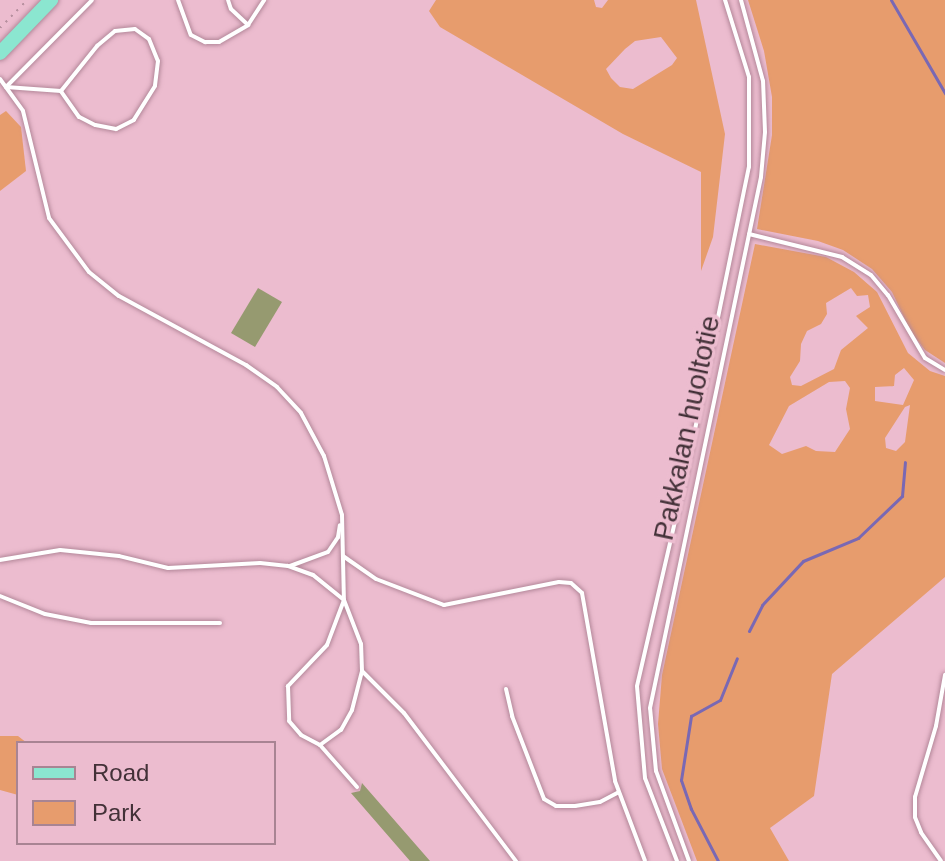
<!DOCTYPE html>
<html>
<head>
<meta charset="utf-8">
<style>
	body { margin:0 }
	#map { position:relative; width:945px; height:861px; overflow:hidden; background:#ecbccf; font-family:Arial,sans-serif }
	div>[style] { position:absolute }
	.green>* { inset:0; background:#e79c6d }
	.stream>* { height:3px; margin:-1.5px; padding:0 1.5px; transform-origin:1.5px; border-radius:1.5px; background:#7968b4 }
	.building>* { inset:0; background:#969a70 }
	.path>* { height:2px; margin-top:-1px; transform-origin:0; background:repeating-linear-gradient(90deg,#b7909f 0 2px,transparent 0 8px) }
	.roads { filter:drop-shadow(0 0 2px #b38799) drop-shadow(0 0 2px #b38799) }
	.lane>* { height:4px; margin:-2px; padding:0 2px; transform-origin:2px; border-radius:2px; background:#fff }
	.primary>* { height:14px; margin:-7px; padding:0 7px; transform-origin:7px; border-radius:7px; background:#8be6d0 }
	span { translate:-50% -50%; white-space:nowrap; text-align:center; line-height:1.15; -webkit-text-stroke:7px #ecbccf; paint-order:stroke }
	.street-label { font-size:28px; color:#433138 }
	.legend { position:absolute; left:16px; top:741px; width:260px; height:104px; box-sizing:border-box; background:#ecbccf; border:2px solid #a88493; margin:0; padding:10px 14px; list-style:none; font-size:24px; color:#433138 }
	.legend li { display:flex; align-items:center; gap:16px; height:40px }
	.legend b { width:40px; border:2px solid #a88493 }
</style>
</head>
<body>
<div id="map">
	<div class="green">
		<div style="clip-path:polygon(evenodd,436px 0,594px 0,596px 7px,602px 8px,608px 0,696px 0,725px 134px,713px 237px,701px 271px,701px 172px,623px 134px,440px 27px,429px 11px,436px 0,661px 37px,677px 58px,672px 65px,633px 89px,620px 87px,611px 78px,606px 69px,625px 49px,635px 41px,661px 37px)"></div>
		<div style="clip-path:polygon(748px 0,945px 0,945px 363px,925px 350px,911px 332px,892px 292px,872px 269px,843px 250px,818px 241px,757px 229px,772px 135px,772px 97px,764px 51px)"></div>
		<div style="clip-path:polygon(6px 111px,21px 127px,26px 171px,0 191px,0 115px)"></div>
		<div style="clip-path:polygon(evenodd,755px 244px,826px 257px,854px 272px,877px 292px,908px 353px,930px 371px,945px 376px,945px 577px,832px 674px,814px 796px,770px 828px,789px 861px,697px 861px,662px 769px,658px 724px,662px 675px,755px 244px,851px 288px,857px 296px,868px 295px,870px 307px,856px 316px,868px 328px,841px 350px,834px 369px,801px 386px,792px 385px,790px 377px,800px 361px,801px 344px,807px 331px,821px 324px,827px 314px,826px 303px,851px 288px,755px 244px,904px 368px,914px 380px,903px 405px,875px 401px,875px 387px,894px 386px,895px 375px,904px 368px,755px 244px,829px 382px,845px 381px,850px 388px,846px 409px,850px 429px,835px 452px,816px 451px,806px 446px,782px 454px,769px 445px,789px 406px,829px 382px,755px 244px,910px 405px,905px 442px,896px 451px,886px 448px,885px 438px,905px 407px,910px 405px)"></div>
		<div style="clip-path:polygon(18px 736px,27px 743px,18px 743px,18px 795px,0 790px,0 736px)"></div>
	</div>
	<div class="stream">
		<div style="left:891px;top:0;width:108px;rotate:59.9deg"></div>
		<div style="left:749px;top:631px;width:29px;rotate:-63deg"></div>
		<div style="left:762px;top:605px;width:60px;rotate:-47deg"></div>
		<div style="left:803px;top:561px;width:60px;rotate:-22.7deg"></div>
		<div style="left:858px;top:538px;width:61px;rotate:-43.7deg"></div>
		<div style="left:902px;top:496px;width:34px;rotate:-85deg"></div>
		<div style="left:718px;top:861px;width:59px;rotate:-117.4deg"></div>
		<div style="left:691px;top:809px;width:31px;rotate:-109deg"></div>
		<div style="left:681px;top:780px;width:65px;rotate:-81.1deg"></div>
		<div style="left:691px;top:716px;width:33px;rotate:-29deg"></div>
		<div style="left:720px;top:700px;width:45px;rotate:-68deg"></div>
	</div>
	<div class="building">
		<div style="clip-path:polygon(258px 288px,282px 302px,255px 347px,231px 333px)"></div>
		<div style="clip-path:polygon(362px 783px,430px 861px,410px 861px,351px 793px,360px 791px)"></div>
	</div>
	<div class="path">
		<div style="left:0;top:28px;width:39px;rotate:-46deg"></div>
	</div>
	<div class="roads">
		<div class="lane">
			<div style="left:178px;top:0;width:37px;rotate:70deg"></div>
			<div style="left:191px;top:35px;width:16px;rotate:27deg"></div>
			<div style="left:205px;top:42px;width:14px"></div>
			<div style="left:219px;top:42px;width:34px;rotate:-30deg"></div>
			<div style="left:248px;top:25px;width:30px;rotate:-57deg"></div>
			<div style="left:228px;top:0;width:9px;rotate:72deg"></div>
			<div style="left:231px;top:9px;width:23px;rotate:43deg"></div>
			<div style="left:135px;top:29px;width:17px;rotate:36deg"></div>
			<div style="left:149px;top:39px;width:24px;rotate:68deg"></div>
			<div style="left:158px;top:61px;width:25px;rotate:97deg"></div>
			<div style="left:155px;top:86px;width:40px;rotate:122deg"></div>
			<div style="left:134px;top:120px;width:20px;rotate:153deg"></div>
			<div style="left:116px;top:129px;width:21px;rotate:-169deg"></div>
			<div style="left:95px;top:125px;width:18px;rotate:-153deg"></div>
			<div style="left:79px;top:117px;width:32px;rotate:-125deg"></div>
			<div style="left:61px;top:91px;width:58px;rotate:-51.3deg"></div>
			<div style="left:97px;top:46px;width:23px;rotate:-40deg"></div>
			<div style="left:115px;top:31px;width:20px;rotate:-6deg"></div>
			<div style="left:0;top:79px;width:39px;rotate:54deg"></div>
			<div style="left:23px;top:111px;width:110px;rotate:76.3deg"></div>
			<div style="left:49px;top:218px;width:67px;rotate:53.5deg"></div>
			<div style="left:89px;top:272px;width:38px;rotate:39deg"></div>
			<div style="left:119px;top:296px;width:145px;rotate:28.5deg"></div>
			<div style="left:246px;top:365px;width:38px;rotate:35deg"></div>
			<div style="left:277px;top:387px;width:35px;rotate:47deg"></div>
			<div style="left:301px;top:413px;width:49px;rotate:61.9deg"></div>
			<div style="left:324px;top:456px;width:62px;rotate:73deg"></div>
			<div style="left:342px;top:515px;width:85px;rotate:88.7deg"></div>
			<div style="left:344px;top:600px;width:48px;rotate:110.7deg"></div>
			<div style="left:327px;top:645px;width:57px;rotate:133.6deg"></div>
			<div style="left:288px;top:686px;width:35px;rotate:88deg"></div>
			<div style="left:289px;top:721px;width:18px;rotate:49deg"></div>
			<div style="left:301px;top:735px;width:21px;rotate:28deg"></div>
			<div style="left:320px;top:745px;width:26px;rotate:-36deg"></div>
			<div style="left:341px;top:730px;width:23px;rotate:-61deg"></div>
			<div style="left:352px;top:710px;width:40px;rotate:-75.6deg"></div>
			<div style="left:362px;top:671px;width:27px;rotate:-92deg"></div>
			<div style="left:361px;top:644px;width:47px;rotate:-111.1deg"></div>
			<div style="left:344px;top:600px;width:40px;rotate:-141deg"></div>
			<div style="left:313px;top:575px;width:27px;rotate:-160deg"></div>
			<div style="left:288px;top:566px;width:28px;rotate:-174deg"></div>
			<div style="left:260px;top:563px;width:92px;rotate:176.9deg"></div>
			<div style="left:168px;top:568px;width:50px;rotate:-166.2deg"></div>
			<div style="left:119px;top:556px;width:59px;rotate:-174.2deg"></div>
			<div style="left:60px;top:550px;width:61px;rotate:170.5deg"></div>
			<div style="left:61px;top:91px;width:55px;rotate:-175.8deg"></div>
			<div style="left:6px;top:87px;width:122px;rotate:-45.3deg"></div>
			<div style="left:749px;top:234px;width:96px;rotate:13.9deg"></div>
			<div style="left:842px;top:257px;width:34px;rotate:32deg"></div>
			<div style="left:871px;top:275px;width:26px;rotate:50deg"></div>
			<div style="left:888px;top:295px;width:73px;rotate:59.6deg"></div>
			<div style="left:925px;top:358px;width:23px;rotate:31deg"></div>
			<div style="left:343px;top:556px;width:40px;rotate:34.9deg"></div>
			<div style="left:376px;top:579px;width:73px;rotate:20.9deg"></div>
			<div style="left:444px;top:605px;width:117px;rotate:-11.3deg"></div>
			<div style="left:559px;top:582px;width:12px;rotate:5deg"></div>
			<div style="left:571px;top:583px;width:15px;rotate:42deg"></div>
			<div style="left:582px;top:593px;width:191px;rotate:80deg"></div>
			<div style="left:615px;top:781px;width:85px;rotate:69.4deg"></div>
			<div style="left:290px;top:566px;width:40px;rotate:-20.2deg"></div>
			<div style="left:328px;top:552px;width:18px;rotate:-56deg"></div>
			<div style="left:338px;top:537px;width:12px;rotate:-81deg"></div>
			<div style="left:0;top:596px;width:48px;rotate:21.8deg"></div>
			<div style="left:45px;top:614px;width:47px;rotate:11.1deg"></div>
			<div style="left:91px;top:623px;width:129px"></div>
			<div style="left:362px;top:671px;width:59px;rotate:45deg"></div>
			<div style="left:404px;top:713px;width:186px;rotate:52.9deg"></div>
			<div style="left:506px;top:689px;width:28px;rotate:77deg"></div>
			<div style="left:512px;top:716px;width:89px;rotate:68.9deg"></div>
			<div style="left:544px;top:799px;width:14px;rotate:30deg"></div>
			<div style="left:556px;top:806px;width:19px"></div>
			<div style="left:575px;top:806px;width:25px;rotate:-9deg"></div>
			<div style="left:600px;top:802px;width:21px;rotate:-28deg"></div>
			<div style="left:320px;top:745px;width:56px;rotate:48.6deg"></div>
			<div style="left:677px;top:861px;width:89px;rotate:-111.1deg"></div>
			<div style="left:645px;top:778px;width:92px;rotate:-95deg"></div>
			<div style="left:637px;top:686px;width:208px;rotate:-77deg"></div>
			<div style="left:684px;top:483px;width:323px;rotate:-78.4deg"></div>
			<div style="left:749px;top:167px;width:90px;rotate:-90deg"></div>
			<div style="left:749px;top:77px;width:81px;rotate:-107.3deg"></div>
			<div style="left:689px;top:861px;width:96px;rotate:-110.1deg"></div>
			<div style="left:656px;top:771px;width:63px;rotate:-95.4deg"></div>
			<div style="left:650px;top:708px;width:542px;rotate:-78.19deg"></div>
			<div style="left:761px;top:177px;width:45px;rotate:-84.9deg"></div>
			<div style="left:765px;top:132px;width:51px;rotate:-92.2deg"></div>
			<div style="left:763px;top:81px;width:84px;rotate:-105.2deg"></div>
			<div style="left:941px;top:861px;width:35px;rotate:-125deg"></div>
			<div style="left:921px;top:832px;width:16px;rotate:-112deg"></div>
			<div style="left:915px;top:817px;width:20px;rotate:-90deg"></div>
			<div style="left:915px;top:797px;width:74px;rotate:-73.5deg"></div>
			<div style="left:936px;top:726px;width:52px;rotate:-80deg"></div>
		</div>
		<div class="primary">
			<div style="left:0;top:53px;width:74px;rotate:-46.1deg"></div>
		</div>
	</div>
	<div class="street-label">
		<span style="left:687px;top:428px;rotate:-78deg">Pakkalan huoltotie</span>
	</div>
	<ul class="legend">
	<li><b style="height:10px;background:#8be6d0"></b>Road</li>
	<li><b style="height:22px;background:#e79c6d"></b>Park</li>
	</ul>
</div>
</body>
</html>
